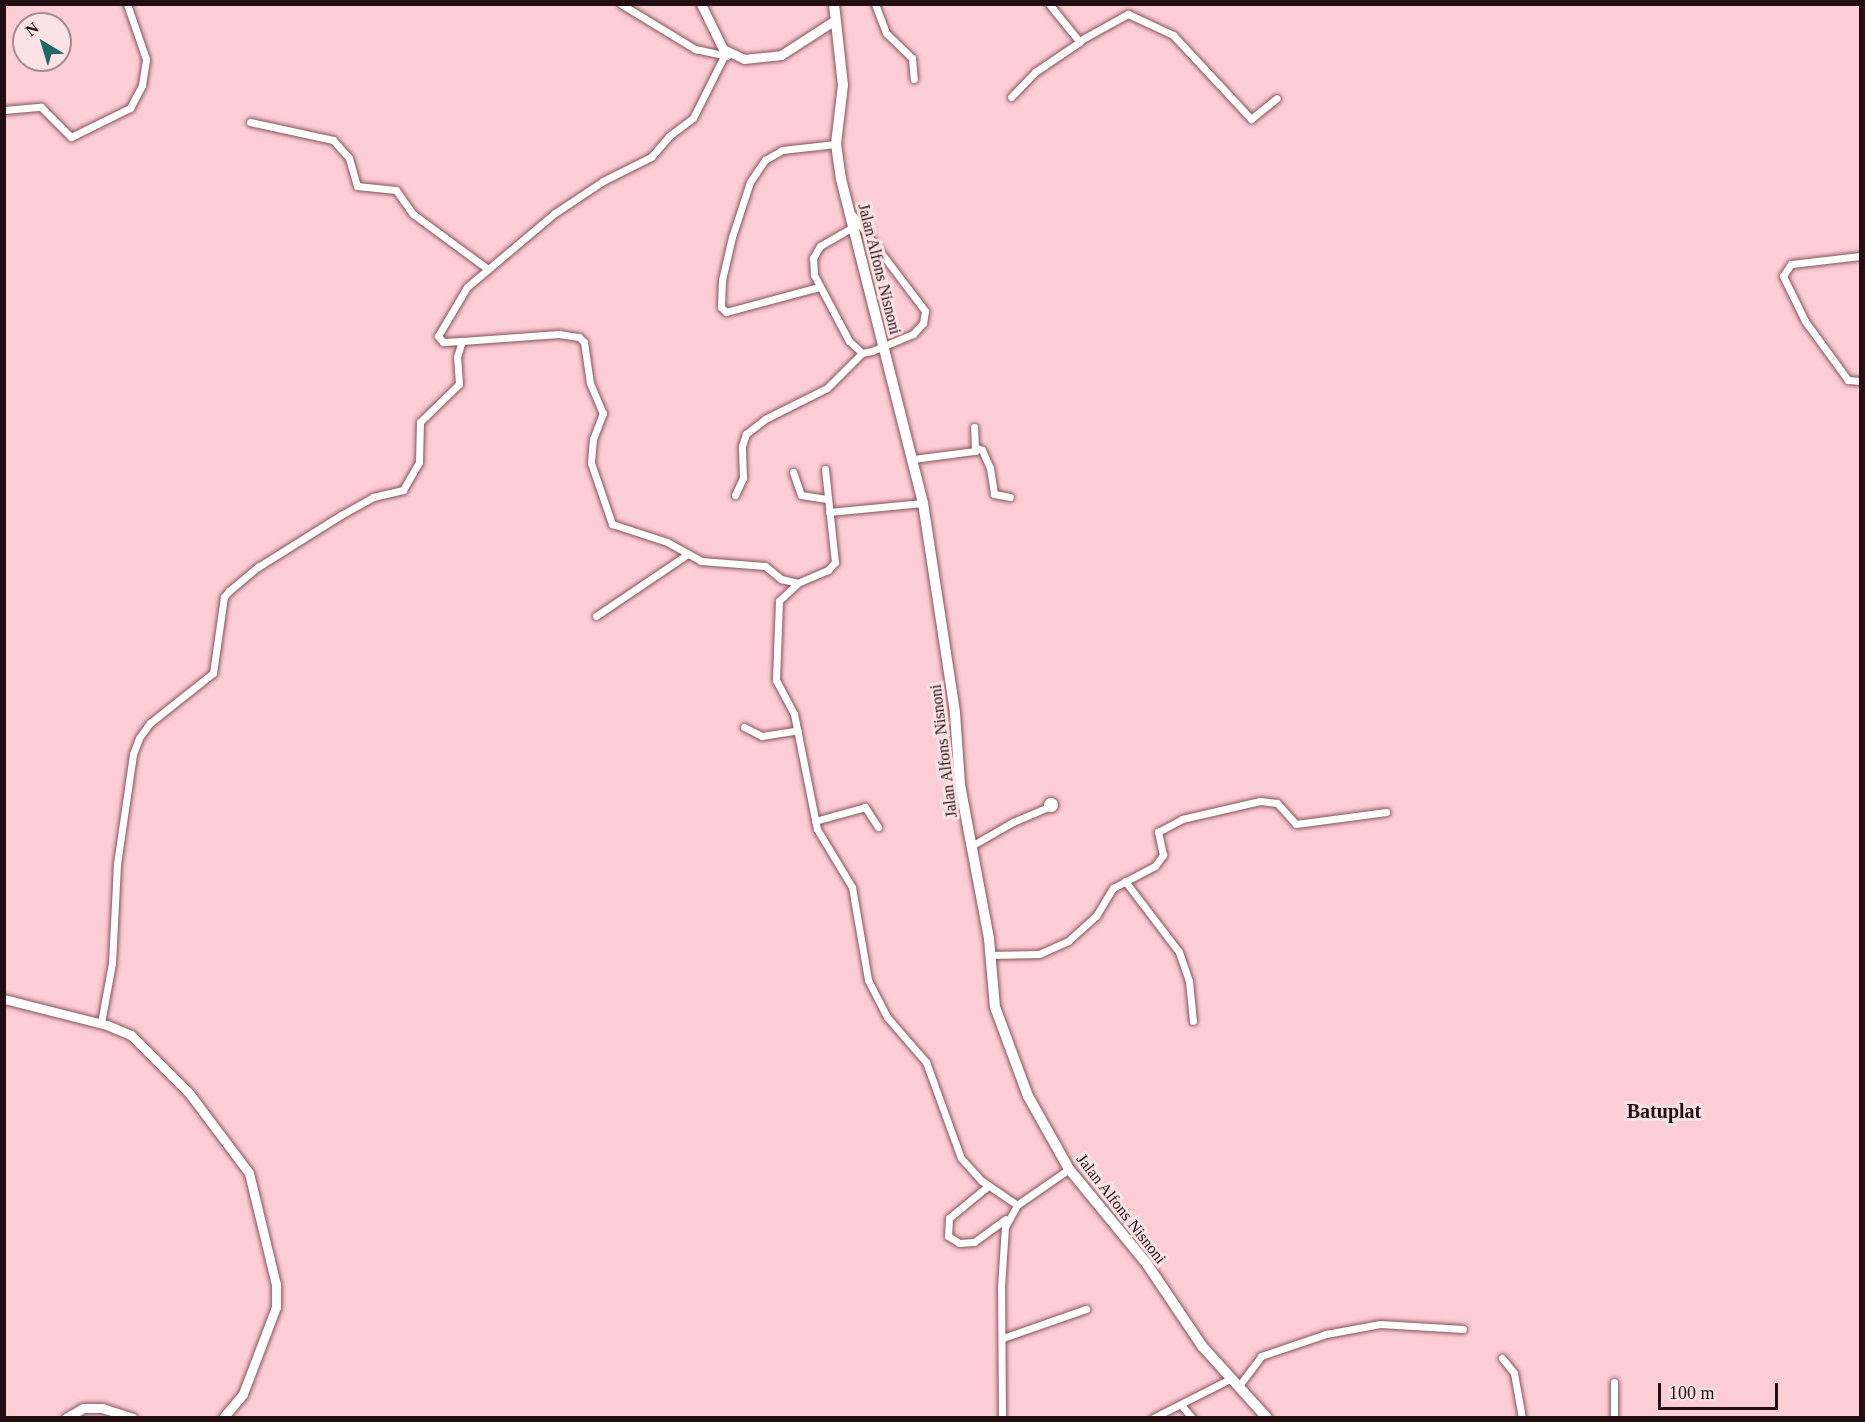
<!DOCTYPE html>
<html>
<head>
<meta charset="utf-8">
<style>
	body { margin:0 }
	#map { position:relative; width:1865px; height:1422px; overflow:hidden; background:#fdcdd5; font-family:Georgia,serif }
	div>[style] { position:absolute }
	.roads { filter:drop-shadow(0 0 2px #87545e) drop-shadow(0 0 2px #87545e) }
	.minor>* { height:7px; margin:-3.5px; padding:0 3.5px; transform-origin:3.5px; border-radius:3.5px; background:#fff }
	.minor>.ring { margin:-3.5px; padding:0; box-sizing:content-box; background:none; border:7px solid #fff; border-radius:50% }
	.tertiary>* { height:9px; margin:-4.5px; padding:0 4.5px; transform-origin:4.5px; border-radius:4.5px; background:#fff }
	.secondary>* { height:10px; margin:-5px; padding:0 5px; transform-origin:5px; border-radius:5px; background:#fff }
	span { translate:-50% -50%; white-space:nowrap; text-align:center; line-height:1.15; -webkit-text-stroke:6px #fae2e5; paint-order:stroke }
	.street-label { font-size:16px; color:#220e13 }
	.quarter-label { font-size:20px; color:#220e13; font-weight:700 }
	.frame { position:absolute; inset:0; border:6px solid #220e13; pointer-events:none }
	.north { position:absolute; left:12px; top:12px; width:60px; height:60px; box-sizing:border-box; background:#fae2e5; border:2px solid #a48d91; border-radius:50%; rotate:322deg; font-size:16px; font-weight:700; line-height:24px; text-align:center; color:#220e13 }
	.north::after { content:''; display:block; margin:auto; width:21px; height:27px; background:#1e6963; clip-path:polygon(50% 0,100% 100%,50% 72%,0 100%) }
	.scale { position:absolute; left:1658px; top:1383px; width:120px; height:27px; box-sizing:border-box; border:3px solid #220e13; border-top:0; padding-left:8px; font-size:18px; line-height:21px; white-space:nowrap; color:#220e13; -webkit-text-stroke:4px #fae2e5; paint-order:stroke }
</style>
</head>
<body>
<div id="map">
	<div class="roads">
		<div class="minor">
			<div style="left:621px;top:4px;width:87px;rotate:31.3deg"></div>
			<div style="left:695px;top:49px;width:33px;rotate:12deg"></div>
			<div style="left:875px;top:4px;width:31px;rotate:69deg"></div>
			<div style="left:886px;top:33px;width:36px;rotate:44deg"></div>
			<div style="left:912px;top:58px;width:21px;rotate:85deg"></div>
			<div style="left:1049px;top:4px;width:48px;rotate:51deg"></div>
			<div style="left:1079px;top:41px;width:56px;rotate:-28.9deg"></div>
			<div style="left:1128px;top:14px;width:50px;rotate:25deg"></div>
			<div style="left:1173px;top:35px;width:115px;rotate:47.1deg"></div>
			<div style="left:1251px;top:119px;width:33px;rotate:-39deg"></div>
			<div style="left:1011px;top:97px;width:35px;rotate:-46deg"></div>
			<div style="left:1035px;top:72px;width:55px;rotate:-34deg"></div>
			<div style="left:4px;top:110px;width:37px;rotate:-5deg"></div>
			<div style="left:41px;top:107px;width:42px;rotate:45deg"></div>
			<div style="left:71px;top:137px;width:66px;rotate:-26.2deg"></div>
			<div style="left:130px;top:108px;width:26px;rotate:-62deg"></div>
			<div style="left:142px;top:85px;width:26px;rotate:-81deg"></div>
			<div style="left:146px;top:59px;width:58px;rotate:-109.1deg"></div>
			<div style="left:250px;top:122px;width:85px;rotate:12.2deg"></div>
			<div style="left:333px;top:140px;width:24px;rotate:48deg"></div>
			<div style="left:349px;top:158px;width:29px;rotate:74deg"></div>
			<div style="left:357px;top:186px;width:39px;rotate:6deg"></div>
			<div style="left:396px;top:190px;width:29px;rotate:55deg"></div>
			<div style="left:413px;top:214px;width:93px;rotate:36.3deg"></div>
			<div style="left:851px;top:213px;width:123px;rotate:52.9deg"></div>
			<div style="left:925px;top:311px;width:12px;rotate:99deg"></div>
			<div style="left:923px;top:323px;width:15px;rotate:132deg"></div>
			<div style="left:913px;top:334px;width:44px;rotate:157.5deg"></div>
			<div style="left:872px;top:351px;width:10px;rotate:169deg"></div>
			<div style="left:862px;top:353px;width:18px;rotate:-137deg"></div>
			<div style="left:849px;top:341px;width:75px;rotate:-117.9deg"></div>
			<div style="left:814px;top:275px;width:17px;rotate:-93deg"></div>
			<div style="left:813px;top:258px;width:14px;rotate:-60deg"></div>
			<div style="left:820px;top:246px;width:38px;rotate:-30deg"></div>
			<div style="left:1860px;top:256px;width:69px;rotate:173.4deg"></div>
			<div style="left:1791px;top:264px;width:14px;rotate:124deg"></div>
			<div style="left:1783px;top:276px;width:50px;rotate:63.9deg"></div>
			<div style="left:1805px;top:321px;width:73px;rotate:53.9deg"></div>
			<div style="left:1848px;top:380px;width:12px;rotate:5deg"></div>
			<div style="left:819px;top:287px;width:96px;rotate:165deg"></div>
			<div style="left:726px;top:312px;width:7px;rotate:-135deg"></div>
			<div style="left:721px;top:307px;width:27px;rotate:-88deg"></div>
			<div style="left:722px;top:280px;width:44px;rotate:-76.9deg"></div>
			<div style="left:732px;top:237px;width:58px;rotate:-71.9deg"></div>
			<div style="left:750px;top:182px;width:27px;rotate:-56deg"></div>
			<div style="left:765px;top:160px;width:20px;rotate:-30deg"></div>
			<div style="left:782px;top:150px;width:54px;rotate:-6.3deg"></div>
			<div style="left:462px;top:341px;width:19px;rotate:177deg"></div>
			<div style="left:443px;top:342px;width:8px;rotate:-130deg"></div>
			<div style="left:438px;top:336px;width:57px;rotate:-59.4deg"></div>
			<div style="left:467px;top:287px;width:115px;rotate:-40.1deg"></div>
			<div style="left:555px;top:213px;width:58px;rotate:-33.7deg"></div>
			<div style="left:603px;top:181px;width:54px;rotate:-26.6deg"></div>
			<div style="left:651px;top:157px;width:28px;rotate:-49deg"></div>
			<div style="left:669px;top:136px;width:30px;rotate:-37deg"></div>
			<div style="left:693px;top:118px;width:69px;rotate:-63.4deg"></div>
			<div style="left:977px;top:448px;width:5px;rotate:22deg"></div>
			<div style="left:982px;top:450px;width:20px;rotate:66deg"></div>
			<div style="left:990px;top:468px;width:26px;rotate:81deg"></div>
			<div style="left:994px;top:494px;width:16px;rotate:11deg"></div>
			<div style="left:913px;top:459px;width:63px;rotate:-7.4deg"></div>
			<div style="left:975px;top:451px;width:24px;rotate:-92deg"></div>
			<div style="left:825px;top:469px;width:94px;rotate:83.9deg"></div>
			<div style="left:835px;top:562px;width:11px;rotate:131deg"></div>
			<div style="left:828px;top:570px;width:33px;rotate:157deg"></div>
			<div style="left:798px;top:583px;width:26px;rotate:137deg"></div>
			<div style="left:779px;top:601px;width:79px;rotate:92.2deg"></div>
			<div style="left:776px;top:680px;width:38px;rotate:62deg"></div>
			<div style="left:794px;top:714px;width:117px;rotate:78.7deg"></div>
			<div style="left:817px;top:829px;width:68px;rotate:58.9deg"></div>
			<div style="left:852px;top:887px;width:94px;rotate:80.2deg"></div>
			<div style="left:868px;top:980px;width:42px;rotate:62.8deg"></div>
			<div style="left:887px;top:1017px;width:60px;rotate:49.1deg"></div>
			<div style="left:926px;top:1062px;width:102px;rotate:70deg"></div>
			<div style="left:961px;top:1158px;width:31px;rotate:48deg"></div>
			<div style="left:982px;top:1181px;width:42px;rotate:34.4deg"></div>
			<div style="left:793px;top:472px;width:24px;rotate:71deg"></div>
			<div style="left:801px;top:495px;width:26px;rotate:9deg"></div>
			<div style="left:735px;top:495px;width:19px;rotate:-65deg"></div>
			<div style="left:743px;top:478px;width:32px;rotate:-92deg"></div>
			<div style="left:742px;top:446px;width:13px;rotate:-72deg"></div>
			<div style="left:746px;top:434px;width:24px;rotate:-38deg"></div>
			<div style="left:765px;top:419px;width:69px;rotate:-26.6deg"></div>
			<div style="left:827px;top:388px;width:49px;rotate:-45deg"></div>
			<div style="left:829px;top:512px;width:94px;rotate:-5.5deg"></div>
			<div style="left:596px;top:616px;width:111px;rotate:-34deg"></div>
			<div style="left:744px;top:727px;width:20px;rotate:27deg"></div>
			<div style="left:762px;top:736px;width:36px;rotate:-9deg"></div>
			<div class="ring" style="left:1047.5px;top:801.5px;width:0;height:0"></div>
			<div style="left:815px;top:821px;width:52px;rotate:-15.6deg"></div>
			<div style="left:865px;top:807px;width:24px;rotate:57deg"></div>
			<div style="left:973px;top:845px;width:46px;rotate:-29.9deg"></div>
			<div style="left:1013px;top:822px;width:38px;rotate:-23deg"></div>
			<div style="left:1125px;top:881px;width:89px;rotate:52.7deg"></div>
			<div style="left:1179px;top:952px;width:31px;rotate:71deg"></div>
			<div style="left:1189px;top:981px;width:40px;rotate:84.3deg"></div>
			<div style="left:990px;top:955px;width:49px;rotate:-1.2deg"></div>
			<div style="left:1039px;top:954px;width:32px;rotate:-24deg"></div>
			<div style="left:1068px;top:941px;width:38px;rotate:-42deg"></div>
			<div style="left:1096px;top:916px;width:33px;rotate:-59deg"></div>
			<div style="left:1113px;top:888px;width:47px;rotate:-27.6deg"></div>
			<div style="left:1155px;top:866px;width:14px;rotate:-54deg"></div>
			<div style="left:1163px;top:855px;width:24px;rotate:-102deg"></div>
			<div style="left:1158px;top:832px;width:27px;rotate:-28deg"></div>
			<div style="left:1182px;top:819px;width:80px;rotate:-13deg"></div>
			<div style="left:1260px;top:801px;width:17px;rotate:7deg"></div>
			<div style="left:1277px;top:803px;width:28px;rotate:48deg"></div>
			<div style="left:1296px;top:824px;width:91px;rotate:-7.6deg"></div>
			<div style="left:101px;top:1023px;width:61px;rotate:-79.6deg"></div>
			<div style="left:112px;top:963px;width:99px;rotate:-87.1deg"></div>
			<div style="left:117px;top:864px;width:111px;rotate:-81.7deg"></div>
			<div style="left:133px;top:754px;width:17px;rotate:-69deg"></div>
			<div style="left:139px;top:738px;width:19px;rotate:-54deg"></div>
			<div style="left:150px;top:723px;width:80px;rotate:-38.4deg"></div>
			<div style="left:213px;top:673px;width:77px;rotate:-81.8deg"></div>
			<div style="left:224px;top:597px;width:8px;rotate:-50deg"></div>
			<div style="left:229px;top:591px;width:38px;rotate:-40deg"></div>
			<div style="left:258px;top:567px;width:98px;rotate:-32.1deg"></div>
			<div style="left:341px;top:515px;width:37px;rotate:-29deg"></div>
			<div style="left:373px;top:497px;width:31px;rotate:-13deg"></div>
			<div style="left:403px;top:490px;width:32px;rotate:-60deg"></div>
			<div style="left:419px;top:462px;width:40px;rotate:-88.6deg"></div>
			<div style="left:420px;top:422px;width:54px;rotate:-44.3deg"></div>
			<div style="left:459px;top:384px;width:27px;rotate:-94deg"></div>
			<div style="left:457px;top:357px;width:17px;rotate:-73deg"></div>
			<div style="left:462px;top:341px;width:97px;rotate:-4.1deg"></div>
			<div style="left:559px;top:334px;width:20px;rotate:9deg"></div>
			<div style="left:579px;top:337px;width:7px;rotate:45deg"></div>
			<div style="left:584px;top:342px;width:41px;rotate:81.7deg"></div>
			<div style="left:590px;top:383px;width:33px;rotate:67deg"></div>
			<div style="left:603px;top:413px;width:28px;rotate:111deg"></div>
			<div style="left:593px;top:439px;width:24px;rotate:95deg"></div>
			<div style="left:591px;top:463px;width:65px;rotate:71deg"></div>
			<div style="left:612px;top:524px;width:58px;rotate:18.1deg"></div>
			<div style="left:667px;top:542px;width:39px;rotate:29deg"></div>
			<div style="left:701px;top:561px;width:64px;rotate:4.5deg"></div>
			<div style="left:765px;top:566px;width:21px;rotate:39deg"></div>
			<div style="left:781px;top:579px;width:17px;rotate:13deg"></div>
			<div style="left:988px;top:1186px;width:50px;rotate:140.6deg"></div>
			<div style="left:949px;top:1218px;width:18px;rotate:93deg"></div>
			<div style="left:948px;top:1236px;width:13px;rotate:32deg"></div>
			<div style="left:959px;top:1243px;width:15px;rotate:-4deg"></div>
			<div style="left:974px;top:1242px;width:39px;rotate:-36deg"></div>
			<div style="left:1003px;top:1338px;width:88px;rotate:-19.3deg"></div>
			<div style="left:1502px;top:1358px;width:19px;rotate:51deg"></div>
			<div style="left:1514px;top:1373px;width:46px;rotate:79.9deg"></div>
			<div style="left:1614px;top:1382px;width:36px;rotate:90deg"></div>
			<div style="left:1238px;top:1387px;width:39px;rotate:-53deg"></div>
			<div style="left:1261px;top:1356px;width:69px;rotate:-18.7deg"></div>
			<div style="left:1326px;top:1334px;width:55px;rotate:-10.5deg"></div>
			<div style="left:1380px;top:1324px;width:83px;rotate:3.4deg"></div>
			<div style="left:1182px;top:1406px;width:16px;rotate:50deg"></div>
			<div style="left:1002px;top:1418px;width:131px;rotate:-90.4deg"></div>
			<div style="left:1001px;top:1287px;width:60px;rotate:-86.2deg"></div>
			<div style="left:1005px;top:1227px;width:25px;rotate:-61deg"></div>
			<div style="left:1017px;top:1205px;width:63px;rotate:-34.7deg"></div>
			<div style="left:1153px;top:1418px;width:86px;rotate:-26.9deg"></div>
		</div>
		<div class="tertiary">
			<div style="left:701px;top:4px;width:50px;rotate:63.9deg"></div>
			<div style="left:723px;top:49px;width:23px;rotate:25deg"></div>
			<div style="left:744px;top:59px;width:37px;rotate:-6deg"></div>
			<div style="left:781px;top:55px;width:64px;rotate:-32.9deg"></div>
			<div style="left:4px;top:999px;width:106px;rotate:14.2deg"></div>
			<div style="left:107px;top:1025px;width:26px;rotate:23deg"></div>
			<div style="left:131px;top:1035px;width:82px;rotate:45deg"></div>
			<div style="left:189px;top:1093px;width:100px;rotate:53.1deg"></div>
			<div style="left:249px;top:1173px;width:115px;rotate:76.4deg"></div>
			<div style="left:276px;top:1285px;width:22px;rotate:90deg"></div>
			<div style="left:276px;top:1307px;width:93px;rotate:110.8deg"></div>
			<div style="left:243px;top:1394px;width:31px;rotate:130deg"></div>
			<div style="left:66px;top:1418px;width:20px;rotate:-30deg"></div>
			<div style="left:83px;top:1408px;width:19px"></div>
			<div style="left:102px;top:1408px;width:32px;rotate:18deg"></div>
		</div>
		<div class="secondary">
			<div style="left:834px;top:4px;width:81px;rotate:83.7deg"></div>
			<div style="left:843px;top:85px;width:59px;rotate:96.8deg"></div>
			<div style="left:836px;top:144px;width:35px;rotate:82deg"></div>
			<div style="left:841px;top:179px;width:334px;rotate:75.8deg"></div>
			<div style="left:923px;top:503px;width:212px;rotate:81.3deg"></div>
			<div style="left:955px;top:713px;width:72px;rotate:86deg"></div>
			<div style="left:960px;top:785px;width:157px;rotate:79.3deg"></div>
			<div style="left:989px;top:939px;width:68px;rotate:85deg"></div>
			<div style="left:995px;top:1007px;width:95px;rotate:69.7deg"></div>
			<div style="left:1028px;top:1096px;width:84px;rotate:60.7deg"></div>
			<div style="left:1069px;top:1169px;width:123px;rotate:50.6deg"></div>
			<div style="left:1147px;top:1264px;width:99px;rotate:56.1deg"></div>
			<div style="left:1202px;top:1346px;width:97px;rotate:47.9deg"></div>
		</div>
	</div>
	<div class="street-label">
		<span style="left:879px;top:269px;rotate:76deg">Jalan Alfons Nisnoni</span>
		<span style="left:944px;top:751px;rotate:-97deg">Jalan Alfons Nisnoni</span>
		<span style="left:1121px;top:1209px;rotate:52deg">Jalan Alfons Nisnoni</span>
	</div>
	<div class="quarter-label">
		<span style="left:1664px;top:1111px">Batuplat</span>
	</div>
	<div class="frame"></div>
	<div class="north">N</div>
	<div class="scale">100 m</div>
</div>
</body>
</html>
